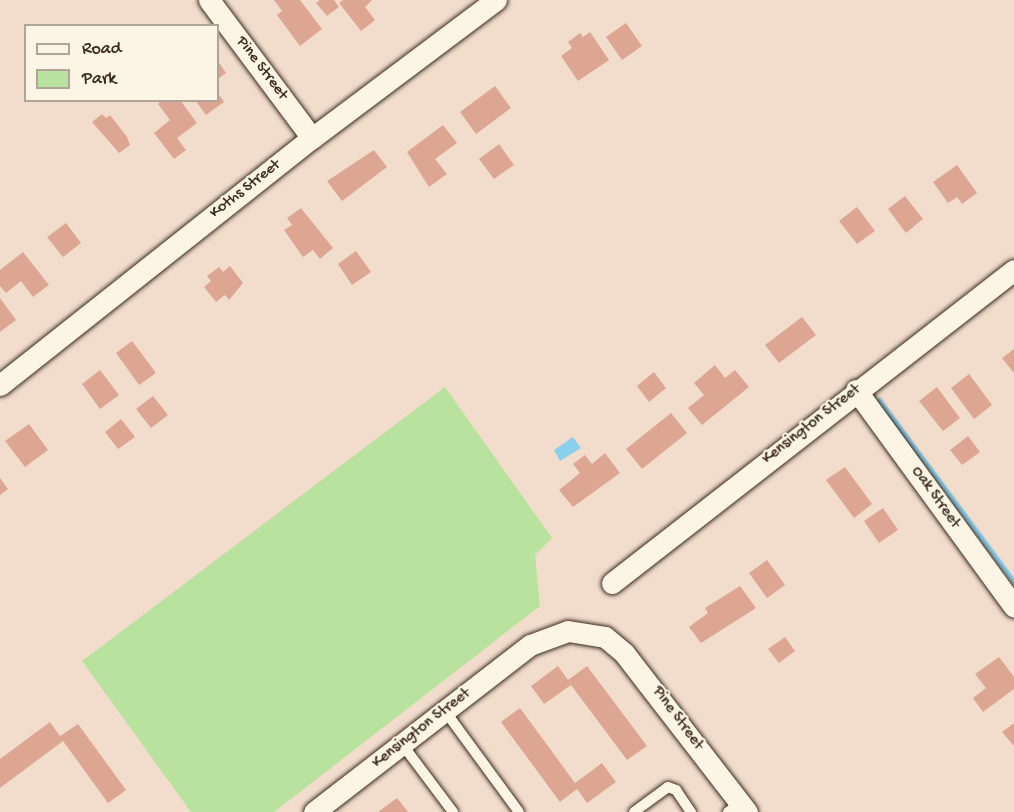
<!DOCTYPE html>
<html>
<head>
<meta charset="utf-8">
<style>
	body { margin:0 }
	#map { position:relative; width:1014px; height:812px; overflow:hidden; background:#f2ddcc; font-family:"Gochi Hand",sans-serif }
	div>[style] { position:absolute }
	.green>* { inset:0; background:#b9e29e }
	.water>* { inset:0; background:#8bcfed }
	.stream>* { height:5px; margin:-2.5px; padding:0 2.5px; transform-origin:2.5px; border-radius:2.5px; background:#8bcfed }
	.building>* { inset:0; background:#dca693 }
	.roads { filter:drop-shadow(0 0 2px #3b2a1e) drop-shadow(0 0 2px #3b2a1e) }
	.lane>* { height:10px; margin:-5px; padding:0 5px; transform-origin:5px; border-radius:5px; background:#fcf5e5 }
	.street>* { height:21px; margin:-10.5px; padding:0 10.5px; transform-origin:10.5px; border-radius:10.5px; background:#fcf5e5 }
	span { translate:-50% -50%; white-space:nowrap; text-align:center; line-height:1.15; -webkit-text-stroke:4.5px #fcf5e5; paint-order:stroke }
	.street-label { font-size:16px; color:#3b2a1e }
	.legend { position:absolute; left:24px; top:24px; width:195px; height:78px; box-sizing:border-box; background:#fcf5e5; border:2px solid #afa495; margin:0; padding:8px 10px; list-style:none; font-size:18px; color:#3b2a1e }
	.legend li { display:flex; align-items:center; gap:12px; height:30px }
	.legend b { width:30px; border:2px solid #afa495 }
</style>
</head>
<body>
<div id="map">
	<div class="green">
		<div style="clip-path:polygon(445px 387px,552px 538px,535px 555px,540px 606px,274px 812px,191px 812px,82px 661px)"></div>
	</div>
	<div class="water">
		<div style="clip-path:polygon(573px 437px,581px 448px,560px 461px,554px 450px)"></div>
	</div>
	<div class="stream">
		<div style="left:879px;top:400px;width:227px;rotate:53.4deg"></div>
	</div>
	<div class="building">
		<div style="clip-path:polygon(274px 0,300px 0,322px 29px,300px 46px,277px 15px,282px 11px)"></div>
		<div style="clip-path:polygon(320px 0,334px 0,339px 7px,327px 16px,316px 3px)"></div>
		<div style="clip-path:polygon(343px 0,372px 0,365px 7px,375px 20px,361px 31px,339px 3px)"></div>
		<div style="clip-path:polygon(626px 23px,642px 46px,622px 60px,606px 37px)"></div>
		<div style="clip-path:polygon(590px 32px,609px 60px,578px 81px,561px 56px,572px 48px,568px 42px,580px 33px,583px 37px)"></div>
		<div style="clip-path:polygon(218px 61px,226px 73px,218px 79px)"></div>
		<div style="clip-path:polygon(495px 86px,511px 108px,476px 134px,460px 112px)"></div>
		<div style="clip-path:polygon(218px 93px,224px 102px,206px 115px,195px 100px,218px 100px)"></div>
		<div style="clip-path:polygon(162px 100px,180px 100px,197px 123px,177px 138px,186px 150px,174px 159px,154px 133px,170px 120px,158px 104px)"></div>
		<div style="clip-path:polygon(102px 114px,106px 118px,110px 115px,127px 137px,130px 145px,119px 153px,92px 122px)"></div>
		<div style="clip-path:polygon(443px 125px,457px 143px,435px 159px,447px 174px,429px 187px,407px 152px)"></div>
		<div style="clip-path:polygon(499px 144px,514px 165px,494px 179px,479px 159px)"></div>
		<div style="clip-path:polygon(374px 150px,387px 167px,342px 201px,327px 181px)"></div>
		<div style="clip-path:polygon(957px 165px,977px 193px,962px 204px,957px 197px,948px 203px,933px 182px)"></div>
		<div style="clip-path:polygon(905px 196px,923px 219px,906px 233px,888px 209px)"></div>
		<div style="clip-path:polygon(857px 207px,875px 231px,857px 244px,839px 221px)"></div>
		<div style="clip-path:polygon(301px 208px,333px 248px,320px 259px,313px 250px,303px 257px,284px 230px,292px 225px,287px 218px)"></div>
		<div style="clip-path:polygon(66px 223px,81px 243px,63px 257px,47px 237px)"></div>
		<div style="clip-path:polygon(356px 251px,371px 272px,352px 285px,338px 264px)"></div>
		<div style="clip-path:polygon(23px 252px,49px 285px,33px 297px,21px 281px,6px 293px,0 286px,0 270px)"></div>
		<div style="clip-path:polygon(230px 266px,243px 283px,229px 300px,225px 295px,216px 302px,204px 287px,211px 281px,207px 276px,219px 267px,223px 272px)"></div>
		<div style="clip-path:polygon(0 298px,16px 320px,0 332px)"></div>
		<div style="clip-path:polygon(802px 317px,816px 335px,779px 363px,765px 345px)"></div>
		<div style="clip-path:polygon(132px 341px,156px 373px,139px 385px,116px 353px)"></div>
		<div style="clip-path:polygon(1014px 349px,1014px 373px,1002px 358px)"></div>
		<div style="clip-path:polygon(715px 365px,725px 378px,735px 370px,749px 387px,702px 425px,688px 408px,704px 395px,694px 383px)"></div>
		<div style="clip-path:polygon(100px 370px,119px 395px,100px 409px,82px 384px)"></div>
		<div style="clip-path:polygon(654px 372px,666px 388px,649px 402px,637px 386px)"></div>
		<div style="clip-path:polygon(969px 374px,992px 405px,974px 419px,951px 388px)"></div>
		<div style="clip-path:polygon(937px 387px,960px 418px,943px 431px,919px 401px)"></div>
		<div style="clip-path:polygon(153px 396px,168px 415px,151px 428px,136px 409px)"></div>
		<div style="clip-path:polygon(671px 413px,687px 433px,642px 469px,626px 449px)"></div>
		<div style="clip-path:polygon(121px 419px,135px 437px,118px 449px,105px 432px)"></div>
		<div style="clip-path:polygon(29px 424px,48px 450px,25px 467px,5px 441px)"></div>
		<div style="clip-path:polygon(968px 436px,980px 452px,962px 465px,950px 450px)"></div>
		<div style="clip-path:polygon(605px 453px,620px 473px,573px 507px,559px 490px,580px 473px,573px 464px,585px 455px,592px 464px)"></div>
		<div style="clip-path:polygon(845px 467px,872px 504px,854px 518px,826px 480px)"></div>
		<div style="clip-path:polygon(0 478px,8px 489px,0 495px)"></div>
		<div style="clip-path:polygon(883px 508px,898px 530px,879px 543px,864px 521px)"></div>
		<div style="clip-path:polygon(767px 560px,785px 585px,767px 598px,749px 573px)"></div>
		<div style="clip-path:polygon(740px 586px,756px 608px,701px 643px,689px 627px,708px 613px,705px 608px)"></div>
		<div style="clip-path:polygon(785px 637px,795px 651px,779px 663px,768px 649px)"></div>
		<div style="clip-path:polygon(999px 657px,1014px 677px,1014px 689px,983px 712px,973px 698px,986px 688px,975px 674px)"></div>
		<div style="clip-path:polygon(558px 666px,568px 680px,587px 666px,647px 746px,627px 760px,571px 685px,544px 704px,531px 686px)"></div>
		<div style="clip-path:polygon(520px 708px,575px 783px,602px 763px,616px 782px,587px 803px,577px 789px,560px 802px,501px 722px)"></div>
		<div style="clip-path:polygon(50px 722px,60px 736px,78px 724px,126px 790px,108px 803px,63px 741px,0 788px,0 759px)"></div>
		<div style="clip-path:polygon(1014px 723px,1014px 746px,1002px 732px)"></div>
		<div style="clip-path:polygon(397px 798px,408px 812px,378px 812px)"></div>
	</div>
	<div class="roads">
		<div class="lane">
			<div style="left:445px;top:711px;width:125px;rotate:53.8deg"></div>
			<div style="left:402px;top:744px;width:85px;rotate:53.1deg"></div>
			<div style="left:634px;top:812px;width:42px;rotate:-36.3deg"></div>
			<div style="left:668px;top:787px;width:9px;rotate:21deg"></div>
			<div style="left:676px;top:790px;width:27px;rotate:56deg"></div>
			<div style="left:728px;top:812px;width:15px;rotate:-37deg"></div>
		</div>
		<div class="street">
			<div style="left:209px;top:0;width:172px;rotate:53.3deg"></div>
			<div style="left:0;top:385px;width:398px;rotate:-38.4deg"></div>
			<div style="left:312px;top:138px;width:230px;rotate:-36.9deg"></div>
			<div style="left:856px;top:390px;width:268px;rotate:53.9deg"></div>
			<div style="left:612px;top:583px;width:509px;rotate:-37.9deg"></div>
			<div style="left:314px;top:812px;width:273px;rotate:-37.7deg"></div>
			<div style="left:530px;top:645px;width:40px;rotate:-20.2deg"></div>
			<div style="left:568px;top:631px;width:37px;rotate:9deg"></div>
			<div style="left:605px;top:637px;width:25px;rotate:40deg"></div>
			<div style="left:624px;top:653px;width:201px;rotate:52.3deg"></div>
		</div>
	</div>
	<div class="street-label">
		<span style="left:261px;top:69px;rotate:53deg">Pine Street</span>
		<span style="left:246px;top:190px;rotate:-38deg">Koths Street</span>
		<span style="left:812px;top:425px;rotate:-38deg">Kensington Street</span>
		<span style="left:935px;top:498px;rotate:54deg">Oak Street</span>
		<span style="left:677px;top:719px;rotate:53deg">Pine Street</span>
		<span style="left:422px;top:729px;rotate:-38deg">Kensington Street</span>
	</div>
	<ul class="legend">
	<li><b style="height:8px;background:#fcf5e5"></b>Road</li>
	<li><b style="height:16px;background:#b9e29e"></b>Park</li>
	</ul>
</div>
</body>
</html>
